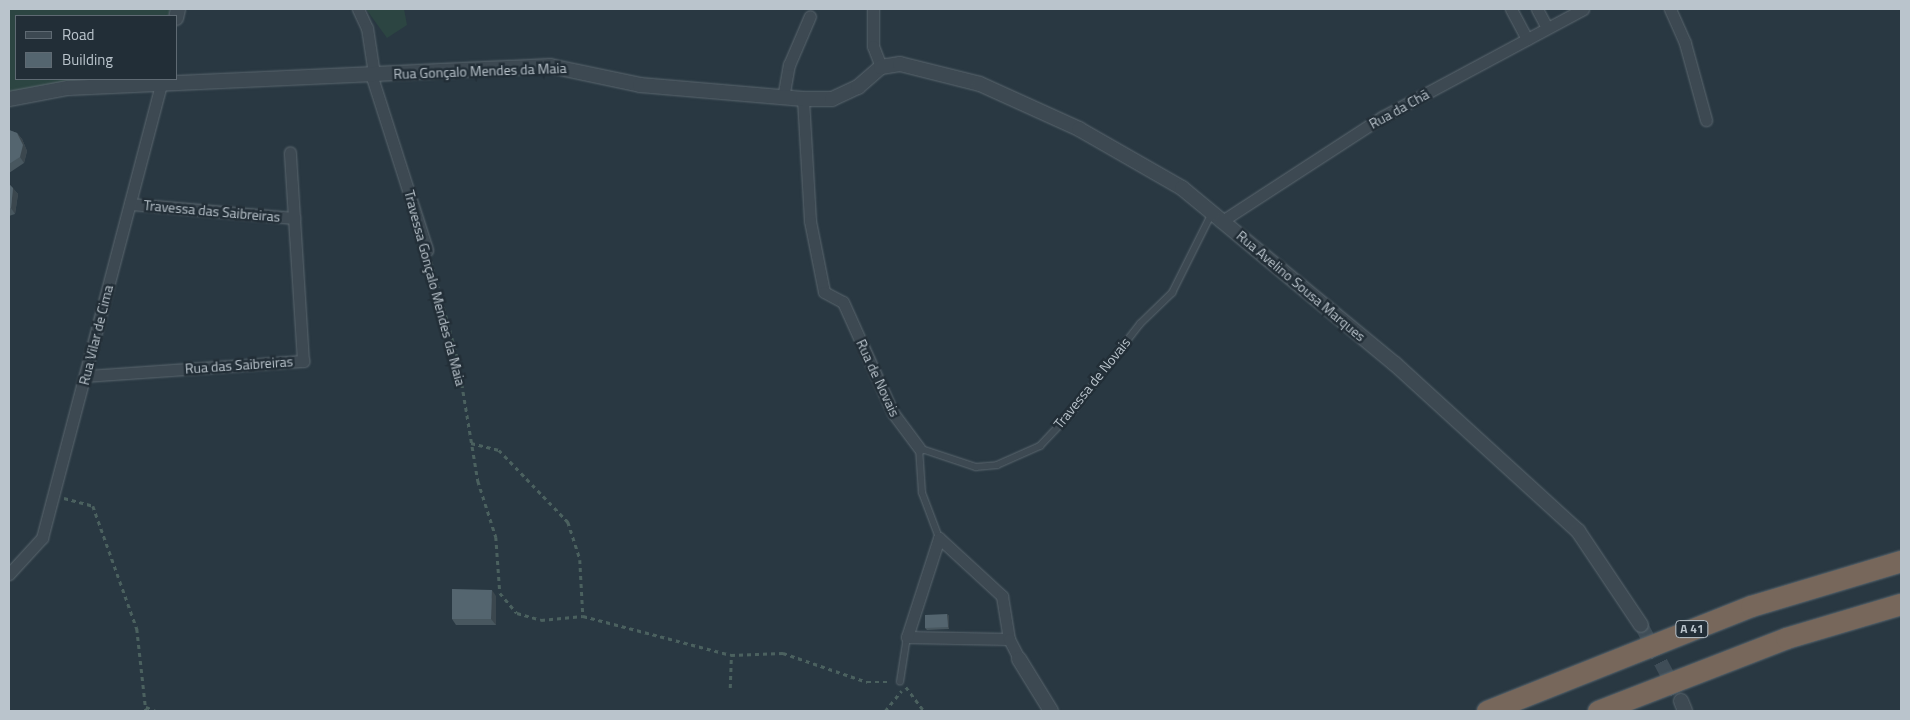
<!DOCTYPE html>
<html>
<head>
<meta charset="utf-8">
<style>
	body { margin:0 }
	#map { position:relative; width:1910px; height:720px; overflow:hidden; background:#293842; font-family:"Titillium Web",sans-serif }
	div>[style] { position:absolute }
	.green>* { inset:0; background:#2c4542 }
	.tertiary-tunnel>* { height:14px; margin-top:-7px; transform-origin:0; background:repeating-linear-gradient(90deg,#3f4d57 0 14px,transparent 0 21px) }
	.path>* { height:2.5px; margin-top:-1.25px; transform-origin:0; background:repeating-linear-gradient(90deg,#4b615f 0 4px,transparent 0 8px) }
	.roads { filter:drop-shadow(0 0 1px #5b676f) drop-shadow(0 0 1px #5b676f) }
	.service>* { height:5.5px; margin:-2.75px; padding:0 2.75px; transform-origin:2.75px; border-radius:2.75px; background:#3d4952 }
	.minor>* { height:11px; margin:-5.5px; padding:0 5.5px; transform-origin:5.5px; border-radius:5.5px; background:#3d4952 }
	.tertiary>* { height:14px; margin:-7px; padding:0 7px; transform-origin:7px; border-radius:7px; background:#3d4952 }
	.motorway>* { height:21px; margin:-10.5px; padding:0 10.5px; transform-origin:10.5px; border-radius:10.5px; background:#77675b }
	.wall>* { inset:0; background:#48575f }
	.shaded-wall>* { inset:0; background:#3b474e }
	.building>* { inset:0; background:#54656f }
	span { translate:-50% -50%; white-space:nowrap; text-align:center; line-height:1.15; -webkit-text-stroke:5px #222e37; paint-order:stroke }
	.shield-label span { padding:1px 4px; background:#222e37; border:1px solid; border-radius:4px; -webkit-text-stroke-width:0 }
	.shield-label { font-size:12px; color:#bac4cc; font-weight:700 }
	.street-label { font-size:14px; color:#bac4cc }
	.frame { position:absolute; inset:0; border:10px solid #bac4cc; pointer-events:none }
	.legend { position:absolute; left:15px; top:15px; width:162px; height:65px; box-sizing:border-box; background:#222e37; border:1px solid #5f6a73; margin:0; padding:6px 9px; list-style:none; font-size:15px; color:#bac4cc }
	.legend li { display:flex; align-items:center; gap:10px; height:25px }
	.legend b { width:25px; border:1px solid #5f6a73 }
</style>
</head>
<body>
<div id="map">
	<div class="green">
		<div style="clip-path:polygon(9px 9px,170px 9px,168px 16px,16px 16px,16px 79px,114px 79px,9px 92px)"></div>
		<div style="clip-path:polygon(366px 9px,404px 9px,407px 25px,387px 38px)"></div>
	</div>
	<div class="tertiary-tunnel">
		<div style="left:1641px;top:625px;width:86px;rotate:62.2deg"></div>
	</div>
	<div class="path">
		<div style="left:431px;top:261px;width:103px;rotate:74.7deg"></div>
		<div style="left:458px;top:360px;width:123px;rotate:80.6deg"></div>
		<div style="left:478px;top:481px;width:59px;rotate:72.2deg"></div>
		<div style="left:496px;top:537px;width:56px;rotate:85.9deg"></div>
		<div style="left:500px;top:593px;width:26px;rotate:50deg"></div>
		<div style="left:517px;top:613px;width:25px;rotate:16deg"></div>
		<div style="left:541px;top:620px;width:42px;rotate:-5.4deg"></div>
		<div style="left:583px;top:616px;width:153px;rotate:14.8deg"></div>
		<div style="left:731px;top:655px;width:52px;rotate:-2.2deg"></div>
		<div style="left:783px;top:653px;width:89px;rotate:19deg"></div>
		<div style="left:867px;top:682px;width:23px"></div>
		<div style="left:471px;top:443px;width:29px;rotate:14deg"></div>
		<div style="left:499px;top:450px;width:100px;rotate:46.2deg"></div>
		<div style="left:568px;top:522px;width:40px;rotate:72deg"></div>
		<div style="left:580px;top:560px;width:56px;rotate:86.9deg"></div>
		<div style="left:64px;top:498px;width:30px;rotate:15deg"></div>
		<div style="left:93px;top:506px;width:131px;rotate:70.3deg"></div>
		<div style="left:137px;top:629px;width:82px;rotate:83.7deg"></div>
		<div style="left:906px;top:687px;width:30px;rotate:53deg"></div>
		<div style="left:730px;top:688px;width:33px;rotate:-88deg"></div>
		<div style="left:146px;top:707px;width:11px;rotate:22deg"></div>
		<div style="left:885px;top:711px;width:26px;rotate:-51deg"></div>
	</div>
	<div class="roads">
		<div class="service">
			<div style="left:939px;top:538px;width:48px;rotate:-110.7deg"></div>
			<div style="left:922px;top:493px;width:45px;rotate:-93.8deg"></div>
			<div style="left:919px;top:448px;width:60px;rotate:18.4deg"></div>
			<div style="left:976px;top:467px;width:21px;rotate:-5deg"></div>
			<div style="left:997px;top:465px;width:47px;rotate:-23.8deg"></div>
			<div style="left:1040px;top:446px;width:47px;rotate:-46.7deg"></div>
			<div style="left:1072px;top:412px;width:111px;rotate:-52.3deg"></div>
			<div style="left:1140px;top:324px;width:45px;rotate:-44.1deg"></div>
			<div style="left:1172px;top:293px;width:89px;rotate:-63.4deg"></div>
			<div style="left:900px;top:682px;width:46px;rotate:-81.2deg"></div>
		</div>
		<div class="minor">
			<div style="left:358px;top:9px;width:21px;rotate:65deg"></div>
			<div style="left:367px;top:28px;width:47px;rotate:81.3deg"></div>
			<div style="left:873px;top:9px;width:37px;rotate:90deg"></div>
			<div style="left:873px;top:46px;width:22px;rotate:69deg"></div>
			<div style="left:1511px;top:9px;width:34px;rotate:62deg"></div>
			<div style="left:1537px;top:9px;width:21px;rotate:62deg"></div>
			<div style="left:1670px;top:9px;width:37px;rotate:66deg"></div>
			<div style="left:1685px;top:43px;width:80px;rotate:74.7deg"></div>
			<div style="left:371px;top:74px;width:185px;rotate:72.3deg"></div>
			<div style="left:783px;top:98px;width:34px;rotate:-80deg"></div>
			<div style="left:789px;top:65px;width:53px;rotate:-66.8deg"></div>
			<div style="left:803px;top:99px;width:122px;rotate:86.7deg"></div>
			<div style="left:810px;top:221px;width:72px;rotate:78.8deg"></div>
			<div style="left:824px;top:292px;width:21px;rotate:28deg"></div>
			<div style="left:843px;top:302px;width:122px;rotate:65.8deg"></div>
			<div style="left:893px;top:413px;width:44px;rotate:53.4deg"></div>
			<div style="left:130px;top:204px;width:165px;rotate:4.9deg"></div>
			<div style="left:1222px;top:221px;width:191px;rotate:-33deg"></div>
			<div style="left:1382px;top:117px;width:228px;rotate:-28.2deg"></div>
			<div style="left:86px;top:376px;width:218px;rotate:-4deg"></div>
			<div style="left:303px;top:361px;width:209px;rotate:-93.6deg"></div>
			<div style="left:9px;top:574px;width:49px;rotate:-47.5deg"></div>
			<div style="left:42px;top:538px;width:469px;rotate:-75.3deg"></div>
			<div style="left:1009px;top:639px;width:102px;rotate:-178.9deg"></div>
			<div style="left:907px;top:637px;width:104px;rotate:-72.1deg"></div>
			<div style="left:939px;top:538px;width:86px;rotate:42.6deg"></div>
			<div style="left:1002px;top:596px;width:44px;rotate:80.8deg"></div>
			<div style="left:1009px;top:639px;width:22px;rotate:63deg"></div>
		</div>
		<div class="tertiary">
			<div style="left:176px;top:18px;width:9px;rotate:-77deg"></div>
			<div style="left:9px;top:99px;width:60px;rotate:-10.6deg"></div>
			<div style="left:68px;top:88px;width:483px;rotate:-2.6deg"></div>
			<div style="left:550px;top:66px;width:92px;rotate:11.9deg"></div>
			<div style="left:640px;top:85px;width:164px;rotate:4.9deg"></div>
			<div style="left:803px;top:99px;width:29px"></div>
			<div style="left:832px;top:99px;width:29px;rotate:-25deg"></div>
			<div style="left:858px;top:87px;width:30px;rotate:-41deg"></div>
			<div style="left:881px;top:67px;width:19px;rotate:-9deg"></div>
			<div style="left:900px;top:64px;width:82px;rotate:14deg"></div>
			<div style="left:980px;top:84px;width:109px;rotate:24.4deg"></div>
			<div style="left:1079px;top:129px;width:119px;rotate:29.8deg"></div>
			<div style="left:1182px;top:188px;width:52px;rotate:39.5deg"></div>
			<div style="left:1222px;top:221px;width:224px;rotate:39.6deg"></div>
			<div style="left:1395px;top:364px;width:248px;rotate:42.4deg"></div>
			<div style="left:1578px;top:531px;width:113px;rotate:56.2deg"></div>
			<div style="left:1019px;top:659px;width:61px;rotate:58.4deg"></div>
			<div style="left:1681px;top:701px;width:11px;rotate:68deg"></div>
		</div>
		<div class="motorway">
			<div style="left:1487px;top:711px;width:284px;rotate:-21.7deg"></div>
			<div style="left:1751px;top:606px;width:157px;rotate:-16.7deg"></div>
			<div style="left:1598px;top:711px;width:202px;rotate:-21.2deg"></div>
			<div style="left:1786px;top:638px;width:120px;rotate:-16.5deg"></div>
		</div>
	</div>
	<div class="wall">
		<div style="clip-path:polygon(9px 130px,17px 133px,22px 139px,27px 151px,24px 163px,9px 173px)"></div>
		<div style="clip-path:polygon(9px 184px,18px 194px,15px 214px,9px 216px)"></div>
		<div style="clip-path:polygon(496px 596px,496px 625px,456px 625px,452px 619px)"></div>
		<div style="clip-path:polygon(947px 614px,949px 616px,949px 629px,927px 630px,925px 628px)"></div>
	</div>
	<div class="shaded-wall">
		<div style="clip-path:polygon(17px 133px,22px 139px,27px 151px,24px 163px,20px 157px)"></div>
		<div style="clip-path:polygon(13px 188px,18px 194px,15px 214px,11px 208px)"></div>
		<div style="clip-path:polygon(492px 590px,496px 596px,496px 625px,491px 619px)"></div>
		<div style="clip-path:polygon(947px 614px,949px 616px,949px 629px,948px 627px)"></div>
	</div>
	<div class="building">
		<div style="clip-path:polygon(9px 130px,17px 133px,23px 145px,20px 157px,9px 164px)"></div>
		<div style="clip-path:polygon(9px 184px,13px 188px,11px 208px,9px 209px)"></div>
		<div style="clip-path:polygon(452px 589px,492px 590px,491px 619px,452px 619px)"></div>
		<div style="clip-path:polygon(947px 614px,948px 627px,925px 628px,925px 615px)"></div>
	</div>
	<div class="shield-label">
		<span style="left:1692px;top:629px">A 41</span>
	</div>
	<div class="street-label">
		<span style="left:480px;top:71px;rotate:-2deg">Rua Gonçalo Mendes da Maia</span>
		<span style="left:1399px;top:109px;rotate:-29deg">Rua da Chã</span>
		<span style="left:212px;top:211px;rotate:5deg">Travessa das Saibreiras</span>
		<span style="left:1301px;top:286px;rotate:40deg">Rua Avelino Sousa Marques</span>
		<span style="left:435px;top:288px;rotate:75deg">Travessa Gonçalo Mendes da Maia</span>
		<span style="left:96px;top:335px;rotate:-76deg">Rua Vilar de Cima</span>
		<span style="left:239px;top:365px;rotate:-4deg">Rua das Saibreiras</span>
		<span style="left:878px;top:378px;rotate:65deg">Rua de Novais</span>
		<span style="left:1092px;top:383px;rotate:-51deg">Travessa de Novais</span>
	</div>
	<div class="frame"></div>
	<ul class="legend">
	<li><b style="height:6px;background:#3d4952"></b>Road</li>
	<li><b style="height:14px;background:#54656f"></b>Building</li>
	</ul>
</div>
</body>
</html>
